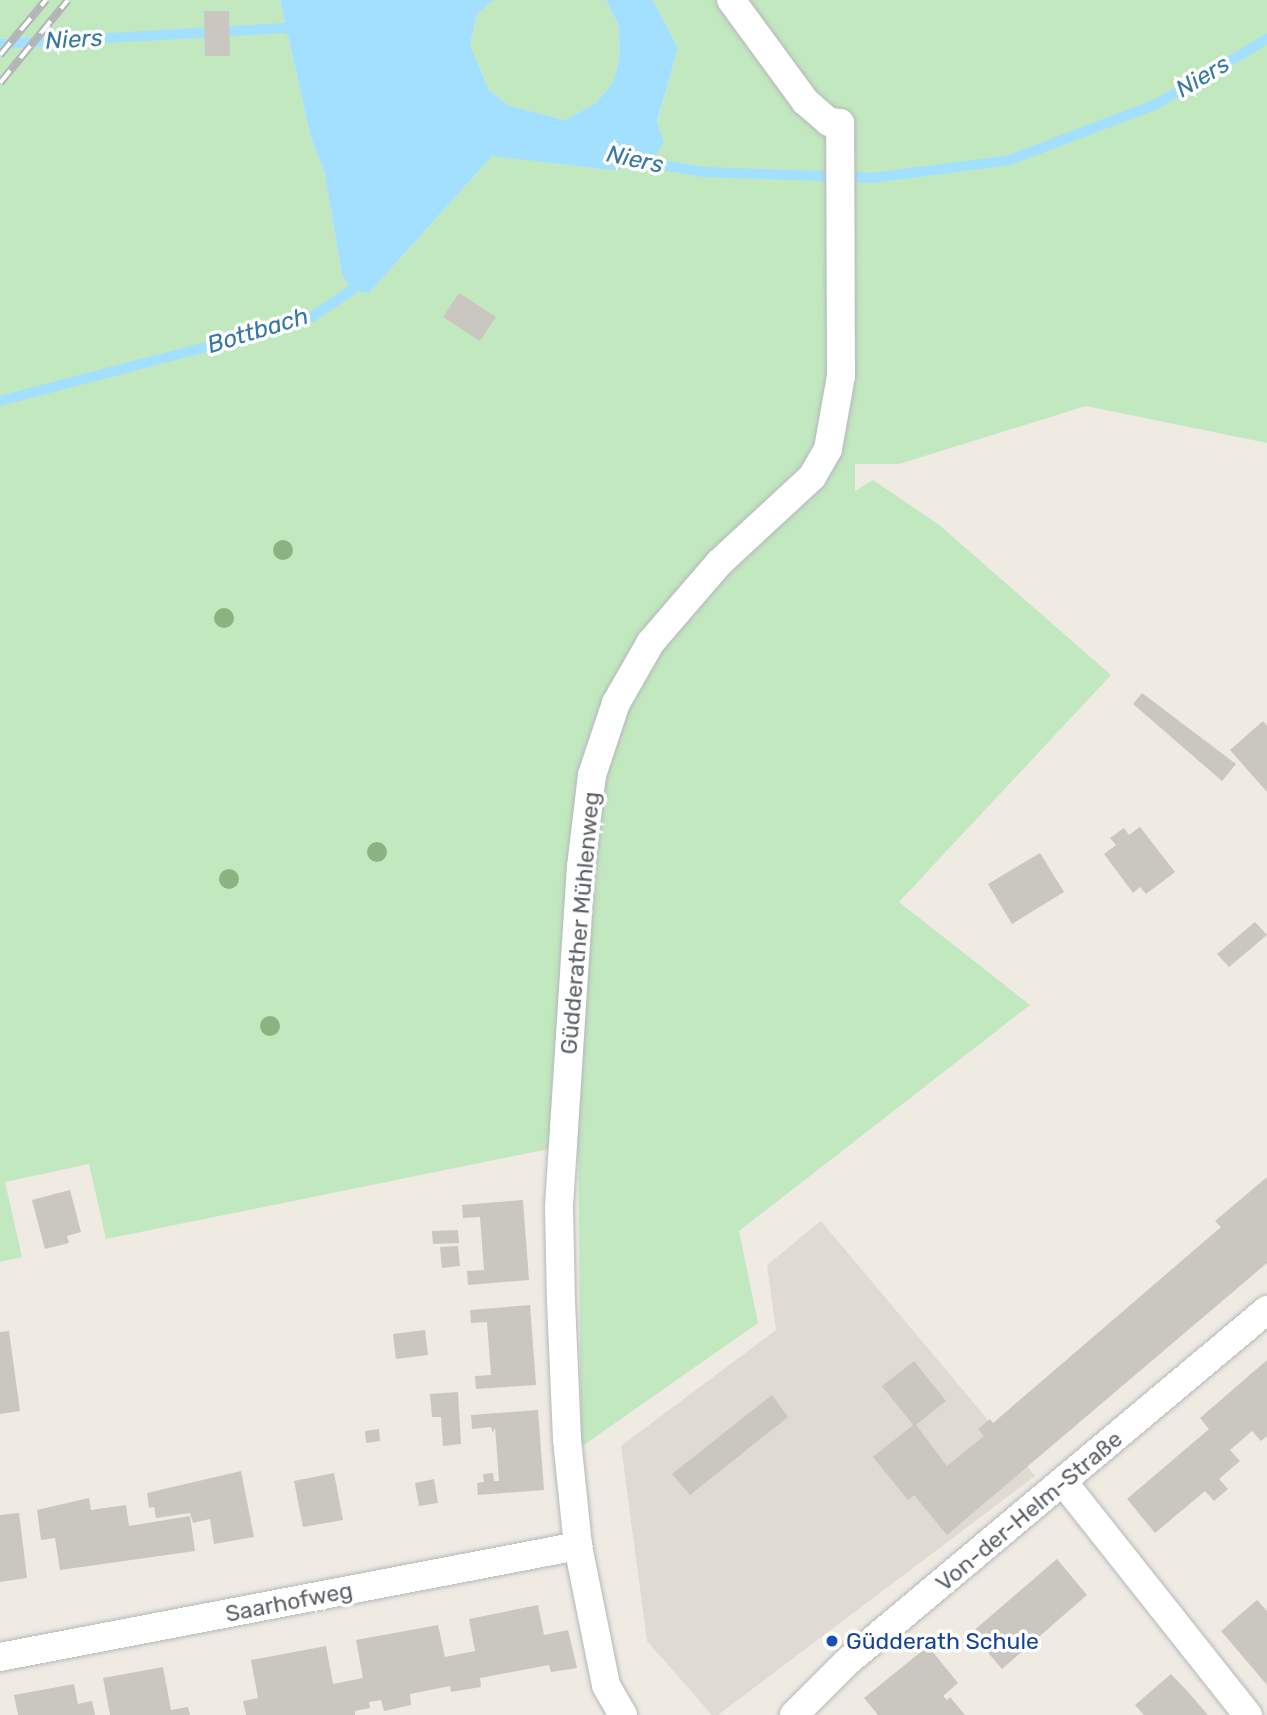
<!DOCTYPE html>
<html>
<head>
<meta charset="utf-8">
<style>
	body { margin:0 }
	#map { position:relative; width:1267px; height:1715px; overflow:hidden; background:#efebe3; font-family:Rubik,sans-serif }
	div>[style] { position:absolute }
	.education>* { inset:0; background:#dfdad2 }
	.green>* { inset:0; background:#c2e8bf }
	.water>* { inset:0; background:#a3e0ff }
	.stream>* { height:10px; margin:-5px; padding:0 5px; transform-origin:5px; border-radius:5px; background:#a3e0ff }
	.building>* { inset:0; background:#cac6c0 }
	.roads { filter:drop-shadow(0 0 2px #b4b7bb) drop-shadow(0 0 2px #b4b7bb) }
	.minor>* { height:28px; margin:-14px; padding:0 14px; transform-origin:14px; border-radius:14px; background:#fff }
	.rail>* { height:8px; margin-top:-4px; transform-origin:0; background:repeating-linear-gradient(90deg,#fff 0 16px,#b3b4b5 0 32px); box-sizing:border-box; border-block:2px solid #b3b4b5 }
	.trees>* { width:20px; height:20px; margin:-10px; border-radius:50%; background:#89b481 }
	.dots>* { width:19px; height:19px; translate:-50% -50%; box-sizing:border-box; border:4px solid #fff; border-radius:50% }
	span { translate:-50% -50%; white-space:nowrap; text-align:center; line-height:1.15; -webkit-text-stroke:7px #fff; paint-order:stroke }
	.street-label { font-size:23px; color:#5b6165 }
	.transit-label { font-size:23px; color:#164399 }
	.left { translate:0 -50%; text-align:left }
	.water-label { font-size:24px; color:#3677a4; font-style:italic }
</style>
</head>
<body>
<div id="map">
	<div class="education">
		<div style="clip-path:polygon(821px 1221px,1035px 1476px,718px 1715px,712px 1715px,647px 1641px,621px 1446px,776px 1330px,767px 1265px)"></div>
	</div>
	<div class="green">
		<div style="clip-path:polygon(0 0,280px 0,311px 138px,324px 171px,342px 274px,369px 293px,492px 156px,664px 142px,657px 123px,678px 48px,653px 0,1267px 0,1267px 443px,1086px 406px,899px 464px,855px 464px,855px 491px,873px 480px,938px 524px,1111px 675px,899px 902px,1030px 1005px,739px 1231px,758px 1323px,581px 1447px,578px 1143px,106px 1239px,89px 1164px,5px 1182px,22px 1257px,0 1262px)"></div>
		<div style="clip-path:polygon(494px 0,606px 0,618px 24px,620px 53px,614px 81px,596px 103px,565px 120px,510px 106px,489px 90px,470px 45px,477px 14px)"></div>
	</div>
	<div class="water">
		<div style="clip-path:polygon(280px 0,494px 0,477px 14px,470px 45px,489px 90px,510px 106px,565px 120px,596px 103px,614px 81px,620px 53px,618px 24px,606px 0,653px 0,678px 48px,657px 122px,664px 142px,650px 165px,612px 170px,492px 156px,369px 293px,352px 290px,342px 274px,324px 171px,311px 138px)"></div>
	</div>
	<div class="stream">
		<div style="left:0;top:44px;width:285px;rotate:-3.2deg"></div>
		<div style="left:285px;top:28px;width:13px;rotate:29deg"></div>
		<div style="left:637px;top:161px;width:68px;rotate:9.3deg"></div>
		<div style="left:704px;top:172px;width:168px;rotate:2deg"></div>
		<div style="left:872px;top:178px;width:139px;rotate:-7.4deg"></div>
		<div style="left:1010px;top:160px;width:157px;rotate:-20.9deg"></div>
		<div style="left:1157px;top:104px;width:128px;rotate:-30.6deg"></div>
		<div style="left:0;top:401px;width:316px;rotate:-14.7deg"></div>
		<div style="left:306px;top:321px;width:55px;rotate:-34deg"></div>
		<div style="left:352px;top:290px;width:14px;rotate:-54deg"></div>
	</div>
	<div class="building">
		<div style="clip-path:polygon(204px 11px,229px 11px,230px 56px,205px 56px)"></div>
		<div style="clip-path:polygon(459px 293px,496px 317px,480px 341px,443px 317px)"></div>
		<div style="clip-path:polygon(1142px 693px,1236px 764px,1222px 781px,1133px 704px)"></div>
		<div style="clip-path:polygon(1263px 721px,1267px 726px,1267px 792px,1230px 750px)"></div>
		<div style="clip-path:polygon(1140px 827px,1175px 872px,1146px 894px,1140px 887px,1133px 893px,1104px 854px,1116px 845px,1110px 838px,1124px 828px,1129px 835px)"></div>
		<div style="clip-path:polygon(1040px 853px,1064px 892px,1012px 924px,988px 884px)"></div>
		<div style="clip-path:polygon(1255px 922px,1267px 935px,1229px 967px,1217px 954px)"></div>
		<div style="clip-path:polygon(1267px 1177px,1267px 1263px,947px 1535px,914px 1495px,908px 1500px,873px 1457px,913px 1425px,882px 1386px,914px 1361px,946px 1401px,916px 1425px,947px 1466px,984px 1436px,978px 1429px,990px 1419px,993px 1423px,1221px 1227px,1215px 1221px)"></div>
		<div style="clip-path:polygon(70px 1190px,81px 1232px,67px 1236px,69px 1243px,45px 1249px,32px 1200px)"></div>
		<div style="clip-path:polygon(523px 1200px,529px 1280px,468px 1285px,467px 1271px,484px 1270px,482px 1244px,480px 1217px,463px 1218px,462px 1205px)"></div>
		<div style="clip-path:polygon(458px 1230px,459px 1243px,433px 1244px,432px 1231px)"></div>
		<div style="clip-path:polygon(458px 1246px,460px 1266px,442px 1268px,440px 1247px)"></div>
		<div style="clip-path:polygon(530px 1305px,536px 1385px,476px 1389px,475px 1376px,491px 1375px,487px 1322px,471px 1323px,470px 1310px)"></div>
		<div style="clip-path:polygon(425px 1330px,428px 1355px,396px 1359px,393px 1334px)"></div>
		<div style="clip-path:polygon(9px 1331px,20px 1411px,0 1414px,0 1332px)"></div>
		<div style="clip-path:polygon(1267px 1360px,1267px 1436px,1261px 1441px,1252px 1431px,1230px 1450px,1240px 1461px,1219px 1479px,1228px 1489px,1214px 1501px,1205px 1491px,1155px 1533px,1127px 1499px,1209px 1429px,1200px 1418px)"></div>
		<div style="clip-path:polygon(458px 1392px,461px 1444px,443px 1446px,441px 1417px,432px 1417px,430px 1394px)"></div>
		<div style="clip-path:polygon(772px 1395px,788px 1417px,690px 1495px,672px 1474px)"></div>
		<div style="clip-path:polygon(538px 1410px,544px 1490px,478px 1495px,477px 1483px,484px 1482px,483px 1474px,493px 1473px,494px 1481px,499px 1481px,495px 1427px,493px 1433px,491px 1427px,472px 1429px,471px 1415px)"></div>
		<div style="clip-path:polygon(379px 1429px,380px 1441px,366px 1443px,365px 1431px)"></div>
		<div style="clip-path:polygon(241px 1471px,254px 1537px,214px 1544px,210px 1519px,193px 1523px,190px 1513px,156px 1518px,154px 1507px,149px 1508px,147px 1493px)"></div>
		<div style="clip-path:polygon(334px 1473px,343px 1520px,303px 1527px,294px 1481px)"></div>
		<div style="clip-path:polygon(434px 1479px,438px 1503px,419px 1506px,415px 1483px)"></div>
		<div style="clip-path:polygon(89px 1498px,91px 1510px,126px 1505px,129px 1526px,190px 1516px,195px 1551px,60px 1570px,55px 1538px,41px 1540px,37px 1510px)"></div>
		<div style="clip-path:polygon(19px 1513px,27px 1578px,0 1582px,0 1515px)"></div>
		<div style="clip-path:polygon(1057px 1559px,1087px 1595px,1002px 1669px,971px 1633px)"></div>
		<div style="clip-path:polygon(1257px 1600px,1267px 1611px,1267px 1685px,1221px 1631px)"></div>
		<div style="clip-path:polygon(538px 1605px,544px 1635px,568px 1630px,577px 1668px,551px 1672px,549px 1665px,480px 1678px,481px 1687px,451px 1692px,450px 1686px,410px 1694px,411px 1705px,384px 1711px,381px 1700px,369px 1702px,370px 1708px,355px 1711px,355px 1715px,246px 1715px,243px 1701px,258px 1698px,251px 1660px,326px 1646px,333px 1684px,363px 1678px,356px 1640px,438px 1625px,445px 1657px,475px 1651px,469px 1619px)"></div>
		<div style="clip-path:polygon(928px 1646px,958px 1683px,943px 1696px,947px 1700px,950px 1697px,965px 1715px,878px 1715px,864px 1698px)"></div>
		<div style="clip-path:polygon(163px 1667px,171px 1710px,188px 1707px,190px 1715px,110px 1715px,103px 1678px)"></div>
		<div style="clip-path:polygon(1171px 1674px,1188px 1692px,1208px 1715px,1144px 1715px,1135px 1705px)"></div>
		<div style="clip-path:polygon(74px 1684px,78px 1704px,92px 1701px,95px 1715px,18px 1715px,14px 1695px)"></div>
	</div>
	<div class="roads">
		<div class="minor">
			<div style="left:1064px;top:1483px;width:296px;rotate:51.6deg"></div>
			<div style="left:0;top:1657px;width:589px;rotate:-10.87deg"></div>
			<div style="left:623px;top:1715px;width:34px;rotate:-120deg"></div>
			<div style="left:606px;top:1685px;width:142px;rotate:-101.4deg"></div>
			<div style="left:578px;top:1546px;width:108px;rotate:-95.9deg"></div>
			<div style="left:567px;top:1439px;width:136px;rotate:-92.5deg"></div>
			<div style="left:561px;top:1303px;width:97px;rotate:-91.2deg"></div>
			<div style="left:559px;top:1206px;width:340px;rotate:-86.3deg"></div>
			<div style="left:581px;top:867px;width:93px;rotate:-83.2deg"></div>
			<div style="left:592px;top:775px;width:76px;rotate:-71.6deg"></div>
			<div style="left:616px;top:703px;width:70px;rotate:-60.2deg"></div>
			<div style="left:651px;top:642px;width:104px;rotate:-49.3deg"></div>
			<div style="left:719px;top:563px;width:127px;rotate:-42.8deg"></div>
			<div style="left:812px;top:477px;width:32px;rotate:-60deg"></div>
			<div style="left:828px;top:449px;width:74px;rotate:-79.9deg"></div>
			<div style="left:841px;top:376px;width:253px;rotate:-90.2deg"></div>
			<div style="left:840px;top:123px;width:11px;rotate:-175deg"></div>
			<div style="left:829px;top:122px;width:32px;rotate:-139deg"></div>
			<div style="left:805px;top:101px;width:125px;rotate:-126.2deg"></div>
			<div style="left:794px;top:1715px;width:75px;rotate:-45deg"></div>
			<div style="left:847px;top:1662px;width:548px;rotate:-39.97deg"></div>
		</div>
	</div>
	<div class="rail">
		<div style="left:0;top:55px;width:72px;rotate:-50.1deg"></div>
		<div style="left:0;top:83px;width:107px;rotate:-50.7deg"></div>
	</div>
	<div class="trees">
		<div style="left:283px;top:550px"></div>
		<div style="left:224px;top:618px"></div>
		<div style="left:377px;top:852px"></div>
		<div style="left:229px;top:879px"></div>
		<div style="left:270px;top:1026px"></div>
	</div>
	<div class="dots">
		<div style="left:832px;top:1641px;background:#1a4fb4"></div>
	</div>
	<div class="street-label">
		<span style="left:580px;top:923px;rotate:-85deg">Güdderather Mühlenweg</span>
		<span style="left:1029px;top:1511px;rotate:-40deg">Von-der-Helm-Straße</span>
		<span style="left:289px;top:1602px;rotate:-11deg">Saarhofweg</span>
	</div>
	<div class="transit-label">
		<span class="left" style="left:846px;top:1641px">Güdderath Schule</span>
	</div>
	<div class="water-label">
		<span style="left:74px;top:40px;rotate:-3deg">Niers</span>
		<span style="left:1203px;top:77px;rotate:-31deg">Niers</span>
		<span style="left:635px;top:160px;rotate:12deg">Niers</span>
		<span style="left:258px;top:331px;rotate:-17deg">Bottbach</span>
	</div>
</div>
</body>
</html>
